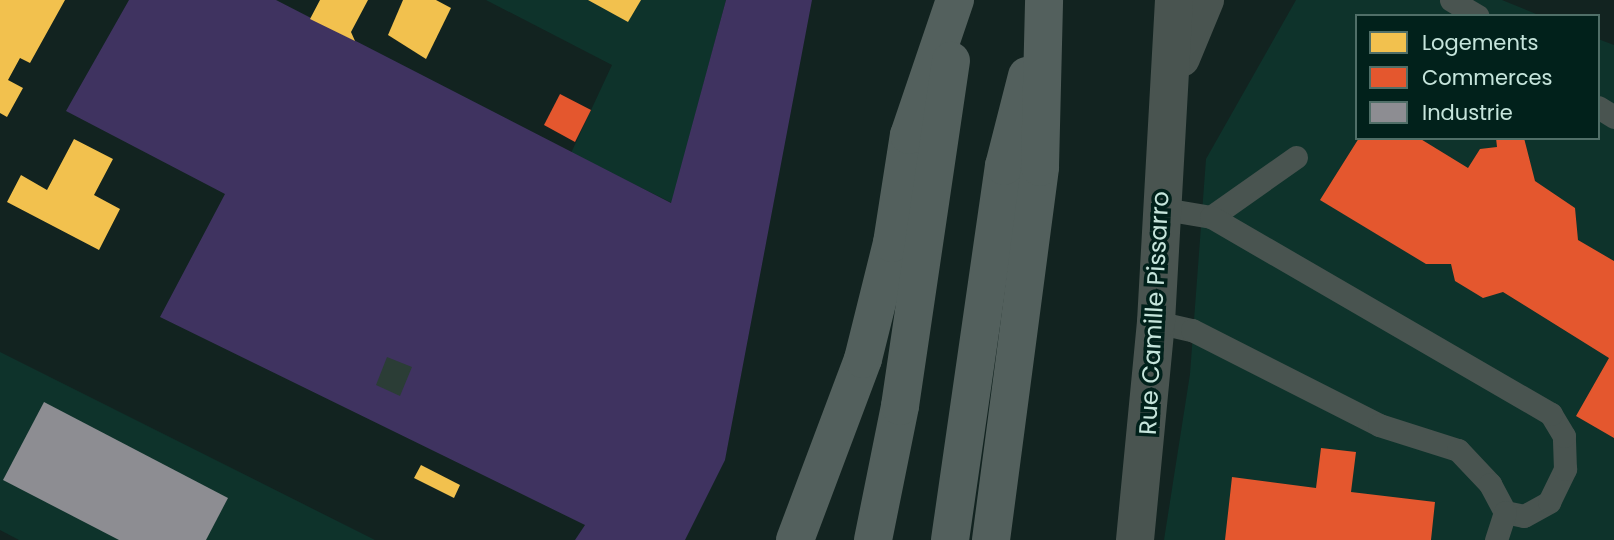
<!DOCTYPE html>
<html>
<head>
<meta charset="utf-8">
<style>
	body { margin:0 }
	#map { position:relative; width:1614px; height:540px; overflow:hidden; background:#122320; font-family:Poppins,sans-serif }
	div>[style] { position:absolute }
	.built>* { inset:0; background:#0e332b }
	.green>* { inset:0; background:#3f3360 }
	.homes>* { inset:0; background:#f2c14e }
	.shops>* { inset:0; background:#e4572e }
	.industry>* { inset:0; background:#8d8d92 }
	.building>* { inset:0; background:#2b3d36 }
	.service>* { height:23px; margin:-11.5px; padding:0 11.5px; transform-origin:11.5px; border-radius:11.5px; background:#495450 }
	.minor>* { height:38px; margin:-19px; padding:0 19px; transform-origin:19px; border-radius:19px; background:#495450 }
	.motorway>* { height:38px; margin:-19px; padding:0 19px; transform-origin:19px; border-radius:19px; background:#53605d }
	span { translate:-50% -50%; white-space:nowrap; text-align:center; line-height:1.15; -webkit-text-stroke:7px #01211b; paint-order:stroke }
	.street-label { font-size:24px; color:#c6e5dc }
	.legend { position:absolute; left:1355px; top:14px; width:245px; height:126px; box-sizing:border-box; background:#01211b; border:2px solid #506f68; margin:0; padding:9px 12px; list-style:none; font-size:21px; color:#c6e5dc }
	.legend li { display:flex; align-items:center; gap:14px; height:35px }
	.legend b { width:35px; border:2px solid #506f68 }
</style>
</head>
<body>
<div id="map">
	<div class="built">
		<div style="clip-path:polygon(486px 0,726px 0,672px 203px,571px 153px,612px 65px)"></div>
		<div style="clip-path:polygon(1296px 0,1502px 0,1541px 16px,1357px 16px,1357px 138px,1598px 138px,1598px 39px,1614px 45px,1614px 540px,1164px 540px,1190px 374px,1206px 159px)"></div>
		<div style="clip-path:polygon(0 352px,375px 540px,19px 540px,0 530px)"></div>
	</div>
	<div class="green">
		<div style="clip-path:polygon(129px 0,276px 0,671px 203px,726px 0,812px 0,725px 460px,685px 540px,575px 540px,585px 525px,160px 317px,225px 194px,66px 111px)"></div>
	</div>
	<div class="homes">
		<div style="clip-path:polygon(0 0,65px 0,30px 63px,20px 58px,8px 80px,23px 88px,7px 117px,0 113px)"></div>
		<div style="clip-path:polygon(320px 0,368px 0,351px 32px,355px 41px,310px 19px)"></div>
		<div style="clip-path:polygon(403px 0,436px 0,451px 8px,426px 59px,388px 35px)"></div>
		<div style="clip-path:polygon(588px 0,641px 0,628px 22px)"></div>
		<div style="clip-path:polygon(74px 139px,113px 159px,94px 195px,120px 209px,99px 250px,7px 202px,21px 175px,47px 190px)"></div>
		<div style="clip-path:polygon(421px 465px,460px 485px,454px 498px,414px 478px)"></div>
	</div>
	<div class="shops">
		<div style="clip-path:polygon(560px 94px,591px 110px,575px 142px,544px 125px)"></div>
		<div style="clip-path:polygon(1359px 138px,1419px 138px,1468px 168px,1480px 149px,1497px 147px,1496px 138px,1524px 138px,1535px 181px,1575px 208px,1578px 240px,1614px 261px,1614px 438px,1576px 416px,1609px 358px,1503px 292px,1483px 298px,1455px 281px,1451px 264px,1426px 264px,1320px 200px)"></div>
		<div style="clip-path:polygon(1321px 448px,1356px 452px,1351px 492px,1435px 502px,1431px 540px,1225px 540px,1232px 477px,1316px 488px)"></div>
	</div>
	<div class="industry">
		<div style="clip-path:polygon(44px 402px,228px 498px,206px 540px,119px 540px,3px 480px)"></div>
	</div>
	<div class="building">
		<div style="clip-path:polygon(387px 357px,412px 367px,400px 396px,376px 385px)"></div>
	</div>
	<div class="service">
		<div style="left:1451px;top:0;width:31px;rotate:31deg"></div>
		<div style="left:1598px;top:107px;width:19px;rotate:32deg"></div>
		<div style="left:1158px;top:208px;width:54px;rotate:9.6deg"></div>
		<div style="left:1211px;top:217px;width:104px;rotate:-35.2deg"></div>
		<div style="left:1156px;top:322px;width:37px;rotate:13deg"></div>
		<div style="left:1192px;top:330px;width:210px;rotate:26.9deg"></div>
		<div style="left:1379px;top:425px;width:83px;rotate:17.6deg"></div>
		<div style="left:1458px;top:450px;width:47px;rotate:46.7deg"></div>
		<div style="left:1490px;top:484px;width:32px;rotate:62deg"></div>
		<div style="left:1505px;top:512px;width:19px;rotate:12deg"></div>
		<div style="left:1524px;top:516px;width:29px;rotate:-29deg"></div>
		<div style="left:1549px;top:502px;width:37px;rotate:-64deg"></div>
		<div style="left:1565px;top:469px;width:33px;rotate:-92deg"></div>
		<div style="left:1564px;top:436px;width:26px;rotate:-121deg"></div>
		<div style="left:1551px;top:414px;width:393px;rotate:-149.9deg"></div>
		<div style="left:1496px;top:540px;width:29px;rotate:-72deg"></div>
	</div>
	<div class="minor">
		<div style="left:1181px;top:58px;width:63px;rotate:-67.5deg"></div>
		<div style="left:1135px;top:540px;width:219px;rotate:-84.5deg"></div>
		<div style="left:1156px;top:322px;width:323px;rotate:-86.8deg"></div>
	</div>
	<div class="motorway">
		<div style="left:795px;top:540px;width:193px;rotate:-69.4deg"></div>
		<div style="left:863px;top:359px;width:120px;rotate:-76deg"></div>
		<div style="left:892px;top:243px;width:109px;rotate:-81.1deg"></div>
		<div style="left:909px;top:135px;width:143px;rotate:-71.2deg"></div>
		<div style="left:873px;top:540px;width:137px;rotate:-78.6deg"></div>
		<div style="left:900px;top:406px;width:349px;rotate:-81.6deg"></div>
		<div style="left:950px;top:540px;width:378px;rotate:-81.8deg"></div>
		<div style="left:1004px;top:166px;width:93px;rotate:-75.7deg"></div>
		<div style="left:991px;top:540px;width:376px;rotate:-82.5deg"></div>
		<div style="left:1040px;top:167px;width:167px;rotate:-88.6deg"></div>
	</div>
	<div class="street-label">
		<span style="left:1154px;top:313px;rotate:-87deg">Rue Camille Pissarro</span>
	</div>
	<ul class="legend">
	<li><b style="height:19px;background:#f2c14e"></b>Logements</li>
	<li><b style="height:19px;background:#e4572e"></b>Commerces</li>
	<li><b style="height:19px;background:#8d8d92"></b>Industrie</li>
	</ul>
</div>
</body>
</html>
